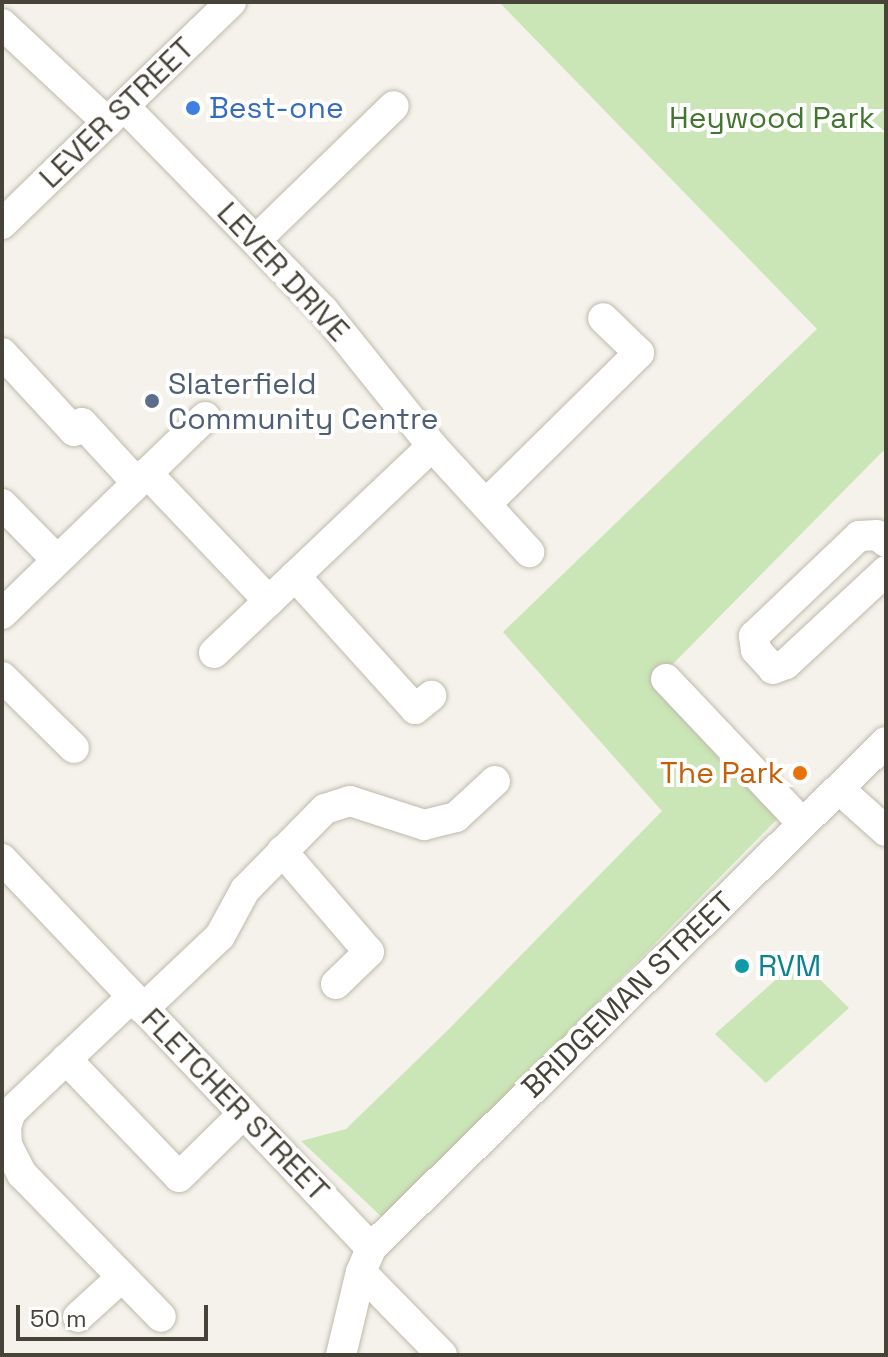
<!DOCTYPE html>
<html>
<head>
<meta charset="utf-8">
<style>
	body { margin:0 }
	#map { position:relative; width:888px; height:1357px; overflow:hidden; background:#f4f2ea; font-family:"Space Grotesk",sans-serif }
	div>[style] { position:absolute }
	.green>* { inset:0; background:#cae5b6 }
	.roads { filter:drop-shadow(0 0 2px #bfbaad) drop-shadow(0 0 2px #bfbaad) }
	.minor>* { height:30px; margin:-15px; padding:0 15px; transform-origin:15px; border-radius:15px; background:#fff }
	.dots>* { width:22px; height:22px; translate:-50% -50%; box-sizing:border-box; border:4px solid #fff; border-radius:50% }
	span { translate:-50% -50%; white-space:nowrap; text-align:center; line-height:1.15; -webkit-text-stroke:8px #fff; paint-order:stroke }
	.shop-label { font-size:30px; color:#366cbe }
	.left { translate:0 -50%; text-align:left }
	.street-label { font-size:30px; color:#474338 }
	.park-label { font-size:30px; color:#42752f }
	.service-label { font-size:30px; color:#4e5e75 }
	.food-label { font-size:30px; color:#c56008 }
	.right { translate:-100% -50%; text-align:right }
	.culture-label { font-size:30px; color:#0d838f }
	.frame { position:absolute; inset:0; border:4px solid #474338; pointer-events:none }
	.scale { position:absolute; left:16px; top:1305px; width:192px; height:36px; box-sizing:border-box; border:4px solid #474338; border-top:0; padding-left:10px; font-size:24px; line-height:28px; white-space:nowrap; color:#474338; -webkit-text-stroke:6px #fff; paint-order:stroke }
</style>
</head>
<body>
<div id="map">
	<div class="green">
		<div style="clip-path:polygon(499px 2px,886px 2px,886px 453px,883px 451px,658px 679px,785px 811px,384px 1219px,301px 1141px,346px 1129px,449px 1029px,662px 811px,503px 632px,817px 329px)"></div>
		<div style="clip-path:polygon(799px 959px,849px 1008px,766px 1083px,715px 1034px)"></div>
	</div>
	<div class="roads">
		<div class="minor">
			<div style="left:2px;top:24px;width:144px;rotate:43deg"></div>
			<div style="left:124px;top:106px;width:286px;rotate:45.7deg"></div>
			<div style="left:324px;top:311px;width:173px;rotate:51.3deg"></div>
			<div style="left:432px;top:446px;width:144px;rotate:47.5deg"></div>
			<div style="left:2px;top:224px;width:319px;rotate:-44.1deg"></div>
			<div style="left:256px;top:240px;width:192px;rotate:-44.2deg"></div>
			<div style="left:2px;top:353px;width:106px;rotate:47.3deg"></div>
			<div style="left:74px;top:431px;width:11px;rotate:-45deg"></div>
			<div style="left:82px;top:423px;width:81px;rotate:47.5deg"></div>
			<div style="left:147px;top:473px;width:177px;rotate:46.4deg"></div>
			<div style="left:2px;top:504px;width:78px;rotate:45.5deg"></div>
			<div style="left:486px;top:504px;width:215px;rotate:-44.6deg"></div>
			<div style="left:639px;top:353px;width:50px;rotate:-135.8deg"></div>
			<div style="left:886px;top:542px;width:11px;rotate:-142deg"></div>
			<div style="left:877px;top:535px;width:18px;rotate:177deg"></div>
			<div style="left:859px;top:536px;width:145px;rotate:136.4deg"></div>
			<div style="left:754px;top:636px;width:14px;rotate:82deg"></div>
			<div style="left:756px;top:650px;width:25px;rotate:48deg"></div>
			<div style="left:773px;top:669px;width:14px;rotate:-21deg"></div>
			<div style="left:786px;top:664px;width:137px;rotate:-42.9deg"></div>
			<div style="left:295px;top:576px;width:179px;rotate:47.9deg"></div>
			<div style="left:415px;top:709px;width:21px;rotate:-39deg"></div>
			<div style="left:2px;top:614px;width:283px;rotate:-44.1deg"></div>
			<div style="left:214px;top:653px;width:301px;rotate:-43.5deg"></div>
			<div style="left:2px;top:677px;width:101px;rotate:44.6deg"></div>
			<div style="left:666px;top:679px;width:199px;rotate:46.6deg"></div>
			<div style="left:839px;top:789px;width:63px;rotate:41.8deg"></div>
			<div style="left:282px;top:851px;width:133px;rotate:49.3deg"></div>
			<div style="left:369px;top:952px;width:46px;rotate:135.9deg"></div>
			<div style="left:2px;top:859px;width:536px;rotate:46.51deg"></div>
			<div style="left:132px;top:997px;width:167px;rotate:136.5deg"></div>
			<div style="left:11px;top:1112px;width:15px;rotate:110deg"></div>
			<div style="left:6px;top:1126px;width:19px;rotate:87deg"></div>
			<div style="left:7px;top:1145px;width:33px;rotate:63deg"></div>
			<div style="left:22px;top:1174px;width:199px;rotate:45.8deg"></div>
			<div style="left:143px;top:1009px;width:106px;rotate:-43.5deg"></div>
			<div style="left:220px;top:936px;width:52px;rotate:-61.5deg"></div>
			<div style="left:245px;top:890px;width:114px;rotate:-45.4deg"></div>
			<div style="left:325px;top:809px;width:26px;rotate:-18deg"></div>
			<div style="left:350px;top:801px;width:78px;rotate:18deg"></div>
			<div style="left:424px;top:825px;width:33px;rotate:-14deg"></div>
			<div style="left:456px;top:817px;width:53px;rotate:-42.7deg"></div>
			<div style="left:66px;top:1059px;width:163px;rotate:46.2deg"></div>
			<div style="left:179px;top:1177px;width:88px;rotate:-44.5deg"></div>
			<div style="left:361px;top:1272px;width:116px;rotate:45.7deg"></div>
			<div style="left:78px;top:1317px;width:59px;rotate:-42.3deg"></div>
			<div style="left:341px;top:1355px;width:85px;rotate:-76.5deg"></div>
			<div style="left:361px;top:1272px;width:26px;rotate:-67deg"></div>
			<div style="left:371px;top:1248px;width:722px;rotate:-44.49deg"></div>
		</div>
	</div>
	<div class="dots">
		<div style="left:193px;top:108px;background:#3f7fe0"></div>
		<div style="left:152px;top:401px;background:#5c6f8a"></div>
		<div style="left:800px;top:773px;background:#e8710a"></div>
		<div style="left:742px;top:966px;background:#0f9aa8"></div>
	</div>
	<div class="shop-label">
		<span class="left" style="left:209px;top:108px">Best-one</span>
	</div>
	<div class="street-label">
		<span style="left:117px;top:113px;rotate:-44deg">LEVER STREET</span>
		<span style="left:283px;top:272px;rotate:47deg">LEVER DRIVE</span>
		<span style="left:628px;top:995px;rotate:-44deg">BRIDGEMAN STREET</span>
		<span style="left:235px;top:1105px;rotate:46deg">FLETCHER STREET</span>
	</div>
	<div class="park-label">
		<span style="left:772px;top:118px">Heywood Park</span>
	</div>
	<div class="service-label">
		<span class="left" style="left:168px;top:401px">Slaterfield<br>Community Centre</span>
	</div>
	<div class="food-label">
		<span class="right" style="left:784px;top:773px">The Park</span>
	</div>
	<div class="culture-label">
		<span class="left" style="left:758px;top:966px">RVM</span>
	</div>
	<div class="frame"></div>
	<div class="scale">50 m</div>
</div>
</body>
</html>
